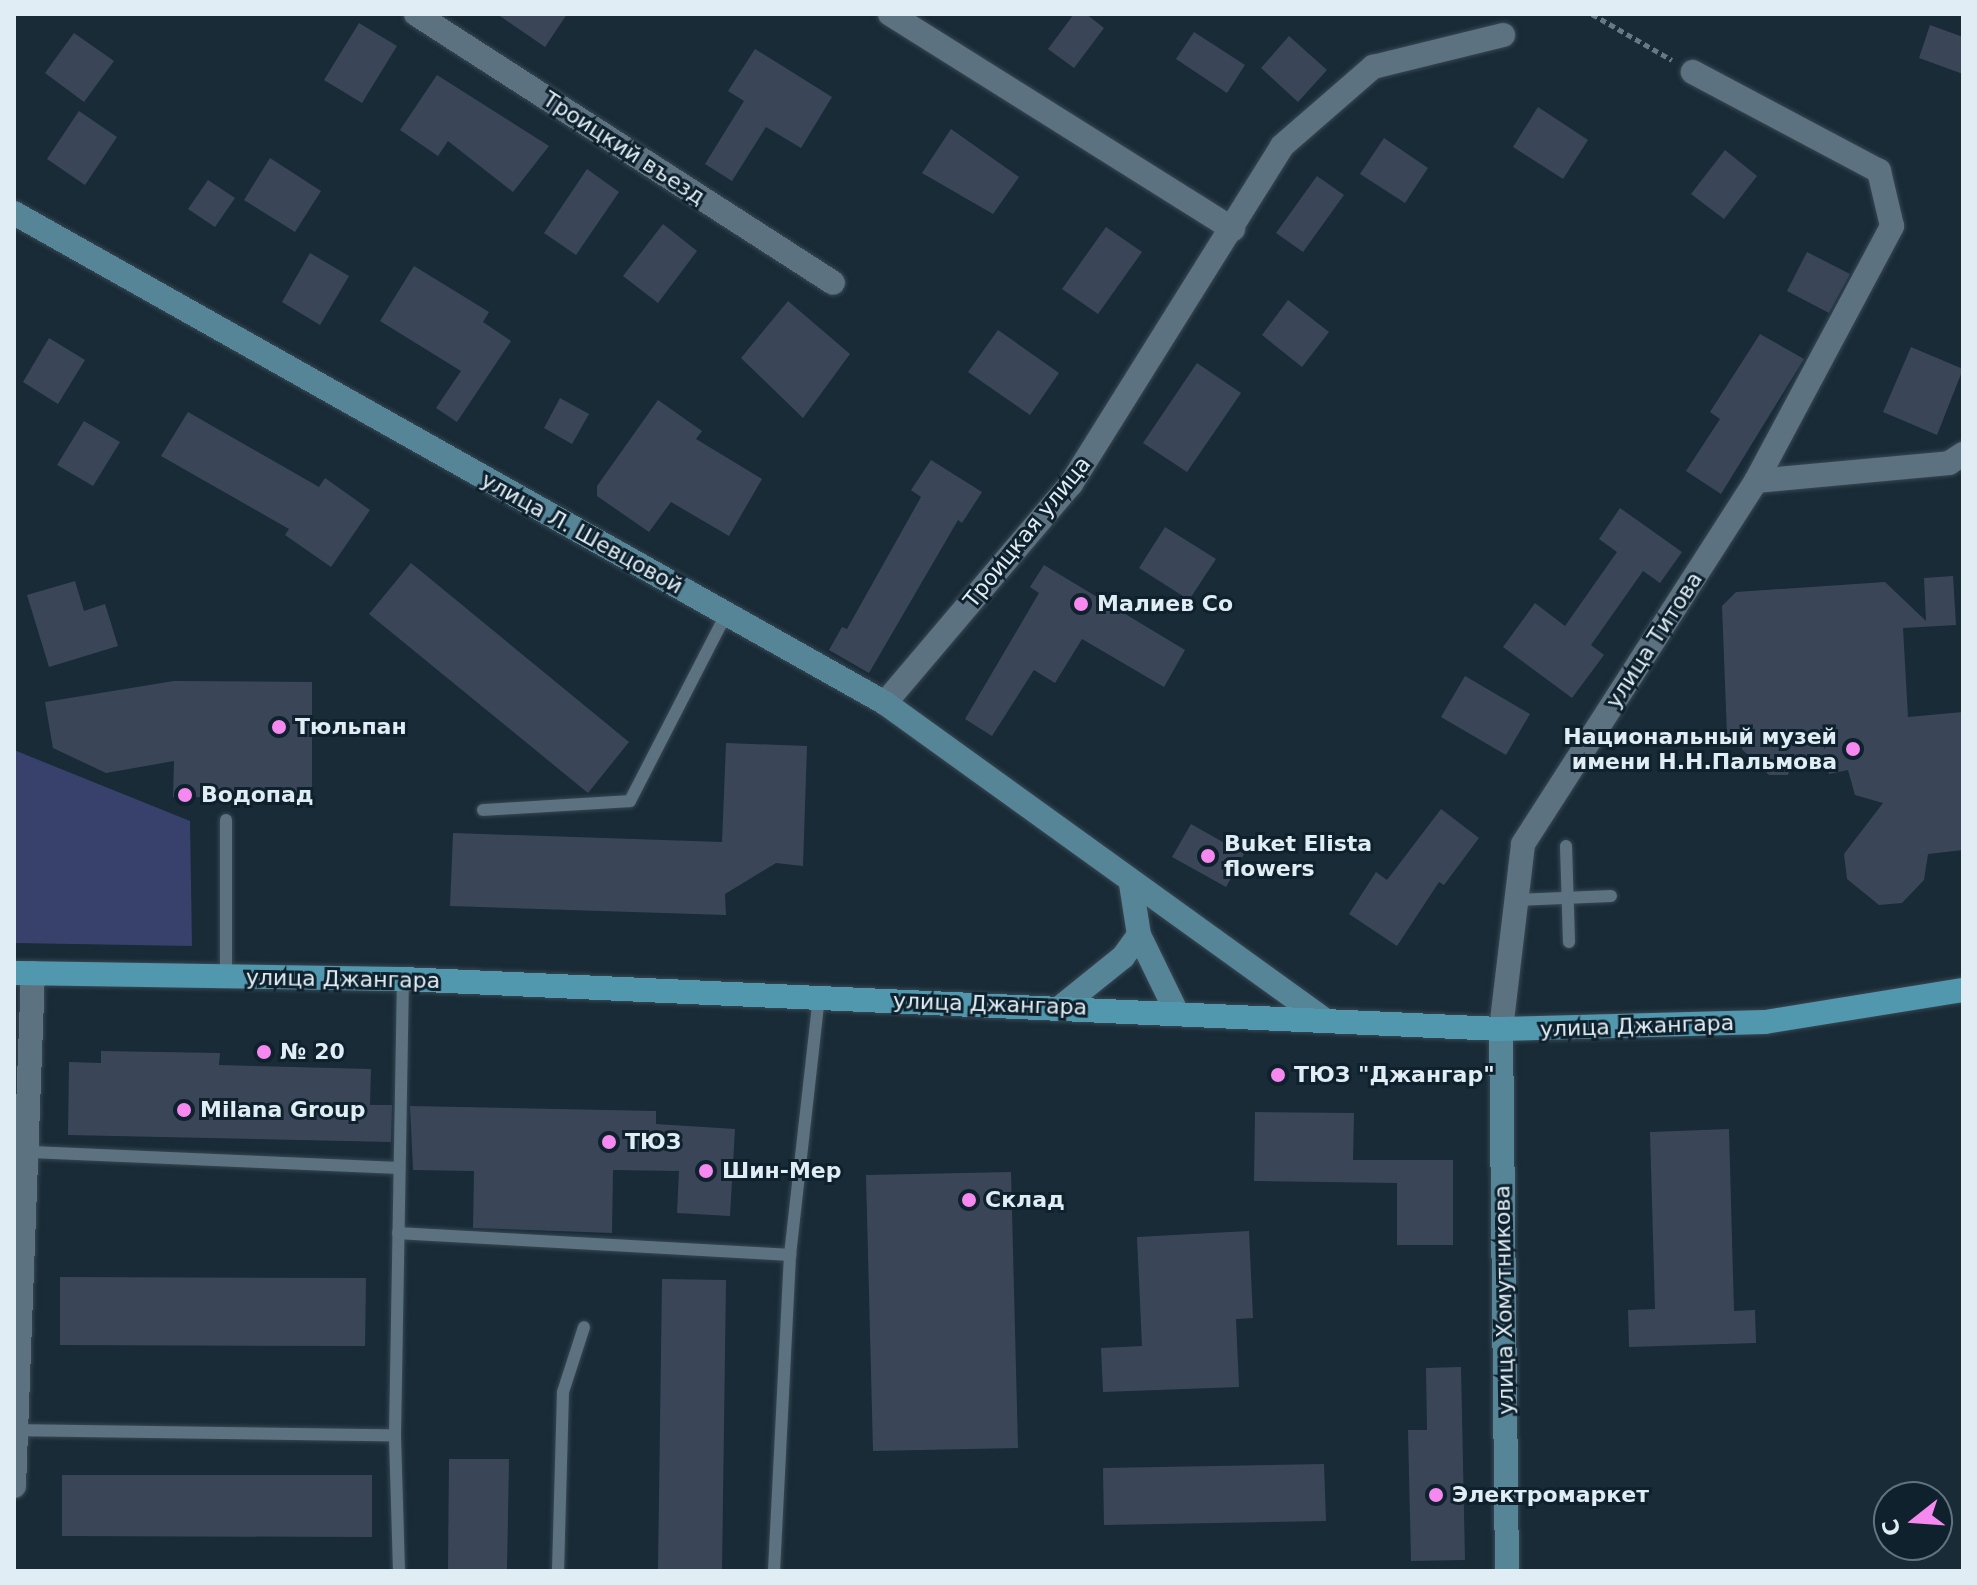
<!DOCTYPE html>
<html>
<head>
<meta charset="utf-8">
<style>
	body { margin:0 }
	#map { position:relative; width:1977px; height:1585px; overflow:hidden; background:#182b37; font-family:"DejaVu Sans",sans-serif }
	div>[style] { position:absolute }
	.green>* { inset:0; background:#38406c }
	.building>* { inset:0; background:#3a4658 }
	.path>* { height:5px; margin-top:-2.5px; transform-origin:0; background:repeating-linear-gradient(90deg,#697983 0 6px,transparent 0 10px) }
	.roads { filter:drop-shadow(0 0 2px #384752) drop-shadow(0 0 2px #384752) }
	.lane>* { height:12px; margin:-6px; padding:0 6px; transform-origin:6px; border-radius:6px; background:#5d7280 }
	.street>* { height:24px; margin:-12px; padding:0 12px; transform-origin:12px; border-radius:12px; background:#5d7280 }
	.secondary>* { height:24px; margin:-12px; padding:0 12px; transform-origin:12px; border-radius:12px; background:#578598 }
	.primary>* { height:24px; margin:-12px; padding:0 12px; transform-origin:12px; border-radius:12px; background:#5198af }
	.dots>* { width:22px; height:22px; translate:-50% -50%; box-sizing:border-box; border:4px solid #0e212d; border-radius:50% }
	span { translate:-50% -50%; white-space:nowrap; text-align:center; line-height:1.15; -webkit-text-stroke:6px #0e212d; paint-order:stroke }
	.street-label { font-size:22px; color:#e1edf5 }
	.poi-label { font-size:22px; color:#e1edf5; font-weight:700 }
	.left { translate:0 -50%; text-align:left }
	.right { translate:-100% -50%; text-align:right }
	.frame { position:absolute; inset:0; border:16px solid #e1edf5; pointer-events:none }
	.north { position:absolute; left:1873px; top:1481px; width:80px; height:80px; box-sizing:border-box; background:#0e212d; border:2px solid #62737d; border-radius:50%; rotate:253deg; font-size:22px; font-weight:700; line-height:32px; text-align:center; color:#e1edf5 }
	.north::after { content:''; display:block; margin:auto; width:28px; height:36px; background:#f589ef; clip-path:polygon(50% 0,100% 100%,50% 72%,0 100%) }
</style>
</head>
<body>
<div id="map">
	<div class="green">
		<div style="clip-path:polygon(14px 750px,190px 821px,192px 946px,14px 943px)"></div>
	</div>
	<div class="building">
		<div style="clip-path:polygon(497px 14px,567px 14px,545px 47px)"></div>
		<div style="clip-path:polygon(1074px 14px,1086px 14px,1104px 28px,1074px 68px,1048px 49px)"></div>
		<div style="clip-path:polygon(359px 23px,397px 46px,362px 103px,324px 80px)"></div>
		<div style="clip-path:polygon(1930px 25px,1963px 37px,1963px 74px,1919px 58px)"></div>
		<div style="clip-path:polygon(1194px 32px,1245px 65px,1227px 93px,1176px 59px)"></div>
		<div style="clip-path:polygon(74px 33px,114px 61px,84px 102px,45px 73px)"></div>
		<div style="clip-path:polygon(1289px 36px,1327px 70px,1298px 102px,1261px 68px)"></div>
		<div style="clip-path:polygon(755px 49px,832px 97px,801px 148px,766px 127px,732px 181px,705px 164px,744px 101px,728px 91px)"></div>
		<div style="clip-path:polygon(437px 75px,549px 146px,513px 192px,448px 141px,438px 156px,400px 130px)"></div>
		<div style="clip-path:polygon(1538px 107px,1588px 140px,1563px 179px,1513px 147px)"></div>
		<div style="clip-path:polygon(79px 111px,117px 137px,85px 185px,47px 159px)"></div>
		<div style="clip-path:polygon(951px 129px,1019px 177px,993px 214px,922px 173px)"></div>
		<div style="clip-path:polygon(1384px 138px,1428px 168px,1405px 203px,1360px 174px)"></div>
		<div style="clip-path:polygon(1725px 150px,1757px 176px,1724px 219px,1691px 194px)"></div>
		<div style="clip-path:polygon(270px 158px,321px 191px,295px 232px,244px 200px)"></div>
		<div style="clip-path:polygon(587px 169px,619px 192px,576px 255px,544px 233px)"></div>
		<div style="clip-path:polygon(1317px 176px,1344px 195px,1303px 252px,1276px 233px)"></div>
		<div style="clip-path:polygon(208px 180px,235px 198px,215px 227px,188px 209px)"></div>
		<div style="clip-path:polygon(663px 224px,697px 251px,658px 303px,623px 276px)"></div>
		<div style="clip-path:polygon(1106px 227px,1142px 252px,1098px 314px,1062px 289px)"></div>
		<div style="clip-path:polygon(1807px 252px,1850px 274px,1829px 313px,1787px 291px)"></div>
		<div style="clip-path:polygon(310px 253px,349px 276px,320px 325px,282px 302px)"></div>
		<div style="clip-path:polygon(414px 266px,489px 312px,483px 322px,511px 341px,457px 422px,436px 408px,461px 371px,380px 321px)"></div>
		<div style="clip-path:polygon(1288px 300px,1329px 332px,1302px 367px,1262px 335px)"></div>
		<div style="clip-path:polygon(788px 301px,850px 354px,803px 418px,741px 358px)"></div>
		<div style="clip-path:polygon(998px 330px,1059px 373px,1030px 415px,968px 372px)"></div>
		<div style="clip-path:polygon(1760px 334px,1804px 359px,1721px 494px,1686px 471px,1720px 419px,1710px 412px)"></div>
		<div style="clip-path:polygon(49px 338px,85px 360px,58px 404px,23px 382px)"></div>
		<div style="clip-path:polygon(1911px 347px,1963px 369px,1937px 435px,1883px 412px)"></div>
		<div style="clip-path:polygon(1197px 363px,1241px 393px,1187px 472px,1143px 443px)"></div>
		<div style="clip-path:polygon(560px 398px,589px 414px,572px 444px,544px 428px)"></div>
		<div style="clip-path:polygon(658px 400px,702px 431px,696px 439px,762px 479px,729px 536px,671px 502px,649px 532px,597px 496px,597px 486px)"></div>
		<div style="clip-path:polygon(188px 412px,319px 487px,325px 478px,370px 510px,331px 567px,285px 535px,289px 529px,161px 456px)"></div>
		<div style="clip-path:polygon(84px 421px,120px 442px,93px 486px,57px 465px)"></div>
		<div style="clip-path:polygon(931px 460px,982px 492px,962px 523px,958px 520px,869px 673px,829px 650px,842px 627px,847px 629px,921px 497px,911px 490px)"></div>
		<div style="clip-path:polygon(1620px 508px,1682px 552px,1660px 583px,1643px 571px,1591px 645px,1604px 655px,1572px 698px,1503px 647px,1535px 603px,1565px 626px,1617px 552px,1599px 539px)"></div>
		<div style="clip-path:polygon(1165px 527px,1216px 559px,1189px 600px,1139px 568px)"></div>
		<div style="clip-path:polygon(411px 563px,629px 742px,588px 793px,369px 614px)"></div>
		<div style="clip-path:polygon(1044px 565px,1185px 650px,1164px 687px,1082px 639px,1055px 683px,1034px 670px,992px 736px,965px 719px,1039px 593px,1030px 587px)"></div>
		<div style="clip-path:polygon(1953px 576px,1956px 625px,1903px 628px,1908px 717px,1963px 712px,1963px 850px,1928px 854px,1924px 880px,1902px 903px,1879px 905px,1847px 879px,1844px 854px,1883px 803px,1855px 795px,1848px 770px,1829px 774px,1826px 764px,1791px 766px,1788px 775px,1769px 775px,1727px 735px,1722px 606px,1736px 592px,1885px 582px,1926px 621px,1924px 578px)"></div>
		<div style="clip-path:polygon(75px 581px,84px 611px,105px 604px,118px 646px,49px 667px,27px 595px)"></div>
		<div style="clip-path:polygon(1465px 676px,1530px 714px,1506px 755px,1441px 717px)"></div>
		<div style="clip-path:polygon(174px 681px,312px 682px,312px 798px,173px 797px,174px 761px,106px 773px,53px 748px,45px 702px)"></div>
		<div style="clip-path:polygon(726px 743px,807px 746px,803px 866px,776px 863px,725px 894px,726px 915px,450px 906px,453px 833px,722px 842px)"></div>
		<div style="clip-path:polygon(1441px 809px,1479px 838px,1444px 885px,1439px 882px,1397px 946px,1349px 914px,1376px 872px,1387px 880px)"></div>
		<div style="clip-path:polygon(1191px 824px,1244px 854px,1226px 887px,1172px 857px)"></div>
		<div style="clip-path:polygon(101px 1051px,220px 1053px,219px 1065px,371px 1069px,370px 1105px,392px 1105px,391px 1142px,68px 1135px,69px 1062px,101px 1063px)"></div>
		<div style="clip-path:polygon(410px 1106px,656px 1111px,656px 1124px,735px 1129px,730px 1216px,677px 1213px,679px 1171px,613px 1170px,612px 1233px,473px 1228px,474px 1171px,413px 1170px)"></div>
		<div style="clip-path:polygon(1255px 1112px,1354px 1113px,1353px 1160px,1453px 1160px,1453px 1245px,1397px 1245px,1397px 1183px,1254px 1181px)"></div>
		<div style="clip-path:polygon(1729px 1129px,1734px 1311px,1755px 1310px,1756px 1343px,1629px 1347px,1628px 1310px,1655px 1309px,1650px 1132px)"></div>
		<div style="clip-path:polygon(1011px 1172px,1018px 1448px,873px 1451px,866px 1175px)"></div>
		<div style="clip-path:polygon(1249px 1231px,1253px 1318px,1236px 1319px,1239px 1387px,1103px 1392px,1101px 1348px,1142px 1346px,1137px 1237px)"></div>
		<div style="clip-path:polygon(60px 1277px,366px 1278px,365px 1346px,60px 1345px)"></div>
		<div style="clip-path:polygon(662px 1279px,726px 1280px,722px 1571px,658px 1571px)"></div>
		<div style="clip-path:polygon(1461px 1367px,1465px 1560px,1411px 1561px,1408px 1430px,1427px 1430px,1426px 1368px)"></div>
		<div style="clip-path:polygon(449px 1459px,509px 1459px,507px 1571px,448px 1571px)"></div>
		<div style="clip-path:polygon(1324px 1464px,1326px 1521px,1104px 1525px,1103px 1468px)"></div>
		<div style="clip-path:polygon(62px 1475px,372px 1475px,372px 1537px,62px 1536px)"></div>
	</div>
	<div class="path">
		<div style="left:1592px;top:14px;width:92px;rotate:29.9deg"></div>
	</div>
	<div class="roads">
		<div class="lane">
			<div style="left:483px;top:810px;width:147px;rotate:-3.5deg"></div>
			<div style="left:630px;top:801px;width:210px;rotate:-62.8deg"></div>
			<div style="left:1566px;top:846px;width:96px;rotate:88.2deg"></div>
			<div style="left:1516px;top:900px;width:95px;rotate:-2.4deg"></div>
			<div style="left:226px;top:976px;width:156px;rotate:-90deg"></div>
			<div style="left:31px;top:1152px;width:368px;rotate:2.5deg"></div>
			<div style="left:398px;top:1233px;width:393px;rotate:3.2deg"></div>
			<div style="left:15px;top:1430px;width:380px;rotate:0.8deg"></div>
			<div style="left:399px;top:1571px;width:136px;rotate:-91.7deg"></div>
			<div style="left:395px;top:1435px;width:456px;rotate:-89deg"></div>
			<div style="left:558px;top:1571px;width:179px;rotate:-88.4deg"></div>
			<div style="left:563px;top:1392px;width:68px;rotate:-72.1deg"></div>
			<div style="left:774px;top:1571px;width:316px;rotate:-87.1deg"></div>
			<div style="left:790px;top:1255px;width:259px;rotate:-83.6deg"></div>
		</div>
		<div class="street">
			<div style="left:416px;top:14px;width:496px;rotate:32.8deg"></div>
			<div style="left:890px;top:14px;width:405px;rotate:32.1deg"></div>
			<div style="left:1756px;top:481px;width:194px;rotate:-5.3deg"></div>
			<div style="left:1949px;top:463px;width:17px;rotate:-33deg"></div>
			<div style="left:885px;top:703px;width:287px;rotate:-49.7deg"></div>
			<div style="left:1071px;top:484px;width:398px;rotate:-58deg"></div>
			<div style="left:1282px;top:146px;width:121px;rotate:-41deg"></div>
			<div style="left:1373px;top:67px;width:134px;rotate:-13.8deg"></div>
			<div style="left:1501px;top:1029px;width:186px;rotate:-83.2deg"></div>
			<div style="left:1523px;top:844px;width:431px;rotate:-57.3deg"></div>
			<div style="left:1756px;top:481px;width:289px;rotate:-61.9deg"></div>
			<div style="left:1892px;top:226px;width:57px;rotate:-103.3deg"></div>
			<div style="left:1879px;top:171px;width:211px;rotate:-152deg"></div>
			<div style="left:14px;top:1486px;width:513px;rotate:-87.88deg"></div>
		</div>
		<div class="secondary">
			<div style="left:14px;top:213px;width:999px;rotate:29.36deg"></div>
			<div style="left:885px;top:703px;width:539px;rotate:35.78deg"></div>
			<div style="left:1139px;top:935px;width:85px;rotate:64deg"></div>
			<div style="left:1062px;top:1006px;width:78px;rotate:-38.8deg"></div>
			<div style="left:1123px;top:957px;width:27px;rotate:-54deg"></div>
			<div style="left:1139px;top:935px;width:52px;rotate:-98.9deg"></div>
			<div style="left:1501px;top:1029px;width:542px;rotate:89.37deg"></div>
		</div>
		<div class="primary">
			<div style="left:14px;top:973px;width:389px;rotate:0.9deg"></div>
			<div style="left:403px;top:979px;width:1099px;rotate:2.61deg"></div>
			<div style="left:1501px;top:1029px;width:264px;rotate:-1.5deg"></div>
			<div style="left:1765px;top:1022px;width:201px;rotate:-9.2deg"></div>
		</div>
	</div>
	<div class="dots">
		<div style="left:1081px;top:604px;background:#f589ef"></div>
		<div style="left:279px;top:727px;background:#f589ef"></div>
		<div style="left:1853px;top:749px;background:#f589ef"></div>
		<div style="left:185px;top:795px;background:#f589ef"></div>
		<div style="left:1208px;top:856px;background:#f589ef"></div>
		<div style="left:264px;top:1052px;background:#f589ef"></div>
		<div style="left:1278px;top:1075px;background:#f589ef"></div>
		<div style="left:184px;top:1110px;background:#f589ef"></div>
		<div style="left:609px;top:1142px;background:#f589ef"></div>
		<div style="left:706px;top:1171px;background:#f589ef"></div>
		<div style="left:969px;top:1200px;background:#f589ef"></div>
		<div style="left:1436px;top:1495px;background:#f589ef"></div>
	</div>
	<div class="street-label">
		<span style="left:624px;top:148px;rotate:33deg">Троицкий въезд</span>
		<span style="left:1027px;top:532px;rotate:-51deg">Троицкая улица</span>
		<span style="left:582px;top:533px;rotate:29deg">улица Л. Шевцовой</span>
		<span style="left:1654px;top:640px;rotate:-57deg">улица Титова</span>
		<span style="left:343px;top:979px;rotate:1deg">улица Джангара</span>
		<span style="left:990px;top:1004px;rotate:2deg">улица Джангара</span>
		<span style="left:1637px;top:1026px;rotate:-2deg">улица Джангара</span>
		<span style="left:1504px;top:1300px;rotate:-91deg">улица Хомутникова</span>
	</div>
	<div class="poi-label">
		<span class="left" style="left:1097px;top:604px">Малиев Со</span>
		<span class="left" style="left:295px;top:727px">Тюльпан</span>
		<span class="right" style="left:1837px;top:749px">Национальный музей<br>имени Н.Н.Пальмова</span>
		<span class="left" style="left:201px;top:795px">Водопад</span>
		<span class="left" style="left:1224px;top:856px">Buket Elista<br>flowers</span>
		<span class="left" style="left:280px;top:1052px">№ 20</span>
		<span class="left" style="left:1294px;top:1075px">ТЮЗ "Джангар"</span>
		<span class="left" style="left:200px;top:1110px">Milana Group</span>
		<span class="left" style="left:625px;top:1142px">ТЮЗ</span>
		<span class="left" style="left:722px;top:1171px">Шин-Мер</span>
		<span class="left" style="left:985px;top:1200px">Склад</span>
		<span class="left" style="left:1452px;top:1495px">Электромаркет</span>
	</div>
	<div class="frame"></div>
	<div class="north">С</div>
</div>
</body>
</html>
